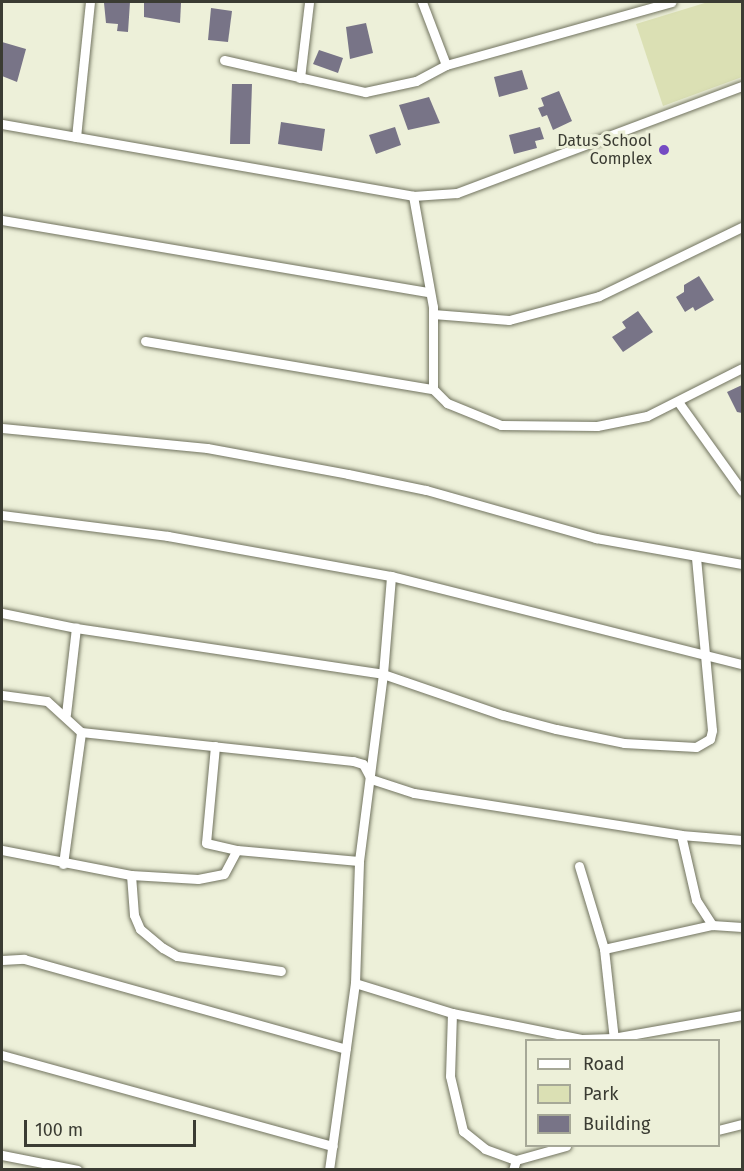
<!DOCTYPE html>
<html>
<head>
<meta charset="utf-8">
<style>
	body { margin:0 }
	#map { position:relative; width:744px; height:1171px; overflow:hidden; background:#edf0d9; font-family:"Fira Sans",sans-serif }
	div>[style] { position:absolute }
	.green>* { inset:0; background:#dbe0b4 }
	.building>* { inset:0; background:#787487 }
	.roads { filter:drop-shadow(0 0 2px #71735f) drop-shadow(0 0 2px #71735f) }
	.street>* { height:9px; margin:-4.5px; padding:0 4.5px; transform-origin:4.5px; border-radius:4.5px; background:#fff }
	.dots>* { width:16px; height:16px; translate:-50% -50%; box-sizing:border-box; border:3px solid #edf0d9; border-radius:50% }
	span { translate:-50% -50%; white-space:nowrap; text-align:center; line-height:1.15; -webkit-text-stroke:6px #edf0d9; paint-order:stroke }
	.poi-label { font-size:16px; color:#3b3c33 }
	.right { translate:-100% -50%; text-align:right }
	.frame { position:absolute; inset:0; border:3px solid #3b3c33; pointer-events:none }
	.legend { position:absolute; left:525px; top:1039px; width:195px; height:108px; box-sizing:border-box; background:#edf0d9; border:2px solid #a6a897; margin:0; padding:8px 10px; list-style:none; font-size:18px; color:#3b3c33 }
	.legend li { display:flex; align-items:center; gap:12px; height:30px }
	.legend b { width:30px; border:2px solid #a6a897 }
	.scale { position:absolute; left:24px; top:1120px; width:172px; height:27px; box-sizing:border-box; border:3px solid #3b3c33; border-top:0; padding-left:8px; font-size:18px; line-height:21px; white-space:nowrap; color:#3b3c33; -webkit-text-stroke:4px #edf0d9; paint-order:stroke }
</style>
</head>
<body>
<div id="map">
	<div class="green">
		<div style="clip-path:polygon(708px 2px,742px 2px,742px 77px,663px 106px,636px 24px)"></div>
	</div>
	<div class="building">
		<div style="clip-path:polygon(109px 2px,130px 2px,128px 32px,117px 31px,118px 24px,106px 23px,104px 3px)"></div>
		<div style="clip-path:polygon(144px 2px,181px 3px,180px 23px,144px 17px)"></div>
		<div style="clip-path:polygon(211px 8px,232px 11px,228px 42px,208px 40px)"></div>
		<div style="clip-path:polygon(366px 23px,373px 53px,350px 59px,346px 27px)"></div>
		<div style="clip-path:polygon(2px 42px,26px 49px,17px 82px,2px 76px)"></div>
		<div style="clip-path:polygon(319px 50px,343px 58px,338px 73px,313px 64px)"></div>
		<div style="clip-path:polygon(522px 70px,528px 89px,499px 97px,494px 77px)"></div>
		<div style="clip-path:polygon(232px 84px,252px 84px,250px 144px,230px 144px)"></div>
		<div style="clip-path:polygon(559px 91px,572px 121px,553px 130px,547px 115px,542px 117px,538px 108px,544px 106px,541px 98px)"></div>
		<div style="clip-path:polygon(429px 97px,440px 123px,408px 130px,399px 105px)"></div>
		<div style="clip-path:polygon(281px 122px,325px 129px,322px 151px,278px 144px)"></div>
		<div style="clip-path:polygon(395px 127px,401px 145px,376px 154px,369px 135px)"></div>
		<div style="clip-path:polygon(540px 127px,544px 139px,535px 141px,537px 148px,514px 154px,509px 135px)"></div>
		<div style="clip-path:polygon(699px 276px,714px 300px,695px 311px,693px 307px,685px 312px,676px 297px,684px 292px,684px 285px)"></div>
		<div style="clip-path:polygon(638px 311px,653px 332px,623px 352px,612px 337px,626px 328px,622px 322px)"></div>
		<div style="clip-path:polygon(742px 385px,742px 413px,737px 412px,727px 392px)"></div>
	</div>
	<div class="roads">
		<div class="street">
			<div style="left:422px;top:2px;width:67px;rotate:69.1deg"></div>
			<div style="left:224px;top:60px;width:145px;rotate:12.8deg"></div>
			<div style="left:365px;top:92px;width:52px;rotate:-12.2deg"></div>
			<div style="left:416px;top:81px;width:34px;rotate:-28deg"></div>
			<div style="left:446px;top:65px;width:234px;rotate:-15.6deg"></div>
			<div style="left:300px;top:78px;width:77px;rotate:-83.2deg"></div>
			<div style="left:2px;top:124px;width:417px;rotate:9.9deg"></div>
			<div style="left:413px;top:196px;width:44px;rotate:-3.9deg"></div>
			<div style="left:457px;top:193px;width:304px;rotate:-20.6deg"></div>
			<div style="left:76px;top:137px;width:136px;rotate:-84.1deg"></div>
			<div style="left:2px;top:220px;width:433px;rotate:9.6deg"></div>
			<div style="left:433px;top:314px;width:76px;rotate:4.5deg"></div>
			<div style="left:509px;top:320px;width:93px;rotate:-14.9deg"></div>
			<div style="left:599px;top:296px;width:159px;rotate:-25.8deg"></div>
			<div style="left:145px;top:341px;width:292px;rotate:9.5deg"></div>
			<div style="left:433px;top:389px;width:82px;rotate:-90deg"></div>
			<div style="left:433px;top:307px;width:113px;rotate:-100.2deg"></div>
			<div style="left:433px;top:389px;width:20px;rotate:45deg"></div>
			<div style="left:447px;top:403px;width:58px;rotate:22.2deg"></div>
			<div style="left:501px;top:425px;width:96px;rotate:0.6deg"></div>
			<div style="left:597px;top:426px;width:51px;rotate:-11.3deg"></div>
			<div style="left:647px;top:416px;width:106px;rotate:-26.8deg"></div>
			<div style="left:679px;top:403px;width:108px;rotate:54.4deg"></div>
			<div style="left:2px;top:428px;width:206px;rotate:5.6deg"></div>
			<div style="left:207px;top:448px;width:143px;rotate:10.4deg"></div>
			<div style="left:348px;top:474px;width:80px;rotate:11.6deg"></div>
			<div style="left:426px;top:490px;width:177px;rotate:15.8deg"></div>
			<div style="left:596px;top:538px;width:148px;rotate:10.1deg"></div>
			<div style="left:2px;top:515px;width:167px;rotate:7.2deg"></div>
			<div style="left:168px;top:536px;width:227px;rotate:10.2deg"></div>
			<div style="left:391px;top:576px;width:362px;rotate:14.1deg"></div>
			<div style="left:2px;top:613px;width:76px;rotate:11.5deg"></div>
			<div style="left:76px;top:628px;width:310px;rotate:8.5deg"></div>
			<div style="left:383px;top:674px;width:127px;rotate:18.9deg"></div>
			<div style="left:503px;top:715px;width:55px;rotate:14.8deg"></div>
			<div style="left:556px;top:729px;width:69px;rotate:11.6deg"></div>
			<div style="left:624px;top:743px;width:72px;rotate:3.2deg"></div>
			<div style="left:696px;top:747px;width:16px;rotate:-30deg"></div>
			<div style="left:710px;top:739px;width:9px;rotate:-77deg"></div>
			<div style="left:712px;top:730px;width:174px;rotate:-95.3deg"></div>
			<div style="left:2px;top:695px;width:45px;rotate:7.6deg"></div>
			<div style="left:47px;top:701px;width:46px;rotate:42.4deg"></div>
			<div style="left:81px;top:732px;width:274px;rotate:6.1deg"></div>
			<div style="left:353px;top:761px;width:10px;rotate:17deg"></div>
			<div style="left:363px;top:764px;width:17px;rotate:62deg"></div>
			<div style="left:371px;top:779px;width:45px;rotate:18deg"></div>
			<div style="left:414px;top:793px;width:270px;rotate:8.9deg"></div>
			<div style="left:681px;top:835px;width:61px;rotate:4.7deg"></div>
			<div style="left:66px;top:714px;width:87px;rotate:-83.4deg"></div>
			<div style="left:215px;top:746px;width:97px;rotate:95.3deg"></div>
			<div style="left:206px;top:843px;width:32px;rotate:13deg"></div>
			<div style="left:237px;top:850px;width:122px;rotate:5.2deg"></div>
			<div style="left:681px;top:835px;width:67px;rotate:77deg"></div>
			<div style="left:696px;top:900px;width:30px;rotate:57deg"></div>
			<div style="left:2px;top:850px;width:131px;rotate:11deg"></div>
			<div style="left:131px;top:875px;width:67px;rotate:3.4deg"></div>
			<div style="left:198px;top:879px;width:26px;rotate:-11deg"></div>
			<div style="left:224px;top:874px;width:27px;rotate:-62deg"></div>
			<div style="left:63px;top:864px;width:133px;rotate:-82.2deg"></div>
			<div style="left:579px;top:866px;width:87px;rotate:73.2deg"></div>
			<div style="left:604px;top:949px;width:92px;rotate:83.7deg"></div>
			<div style="left:131px;top:875px;width:40px;rotate:85.7deg"></div>
			<div style="left:134px;top:915px;width:15px;rotate:67deg"></div>
			<div style="left:140px;top:929px;width:30px;rotate:40deg"></div>
			<div style="left:163px;top:948px;width:16px;rotate:30deg"></div>
			<div style="left:177px;top:956px;width:105px;rotate:8.2deg"></div>
			<div style="left:604px;top:949px;width:111px;rotate:-12.5deg"></div>
			<div style="left:712px;top:925px;width:30px;rotate:4deg"></div>
			<div style="left:2px;top:960px;width:22px;rotate:-3deg"></div>
			<div style="left:24px;top:959px;width:334px;rotate:15.6deg"></div>
			<div style="left:355px;top:983px;width:102px;rotate:17.2deg"></div>
			<div style="left:452px;top:1013px;width:133px;rotate:11.3deg"></div>
			<div style="left:582px;top:1039px;width:31px;rotate:-2deg"></div>
			<div style="left:613px;top:1038px;width:131px;rotate:-10.1deg"></div>
			<div style="left:452px;top:1013px;width:63px;rotate:91.8deg"></div>
			<div style="left:450px;top:1076px;width:57px;rotate:76.7deg"></div>
			<div style="left:463px;top:1131px;width:28px;rotate:39deg"></div>
			<div style="left:485px;top:1149px;width:33px;rotate:20deg"></div>
			<div style="left:2px;top:1055px;width:343px;rotate:15.4deg"></div>
			<div style="left:718px;top:1130px;width:25px;rotate:-14deg"></div>
			<div style="left:2px;top:1155px;width:77px;rotate:11.2deg"></div>
			<div style="left:329px;top:1170px;width:189px;rotate:-82.1deg"></div>
			<div style="left:355px;top:983px;width:122px;rotate:-88.1deg"></div>
			<div style="left:359px;top:861px;width:189px;rotate:-82.7deg"></div>
			<div style="left:383px;top:674px;width:98px;rotate:-85.3deg"></div>
			<div style="left:513px;top:1170px;width:10px;rotate:-73deg"></div>
			<div style="left:516px;top:1160px;width:52px;rotate:-15.6deg"></div>
		</div>
	</div>
	<div class="dots">
		<div style="left:664px;top:150px;background:#754bc3"></div>
	</div>
	<div class="poi-label">
		<span class="right" style="left:652px;top:150px">Datus School<br>Complex</span>
	</div>
	<div class="frame"></div>
	<ul class="legend">
	<li><b style="height:8px;background:#fff"></b>Road</li>
	<li><b style="height:16px;background:#dbe0b4"></b>Park</li>
	<li><b style="height:16px;background:#787487"></b>Building</li>
	</ul>
	<div class="scale">100 m</div>
</div>
</body>
</html>
